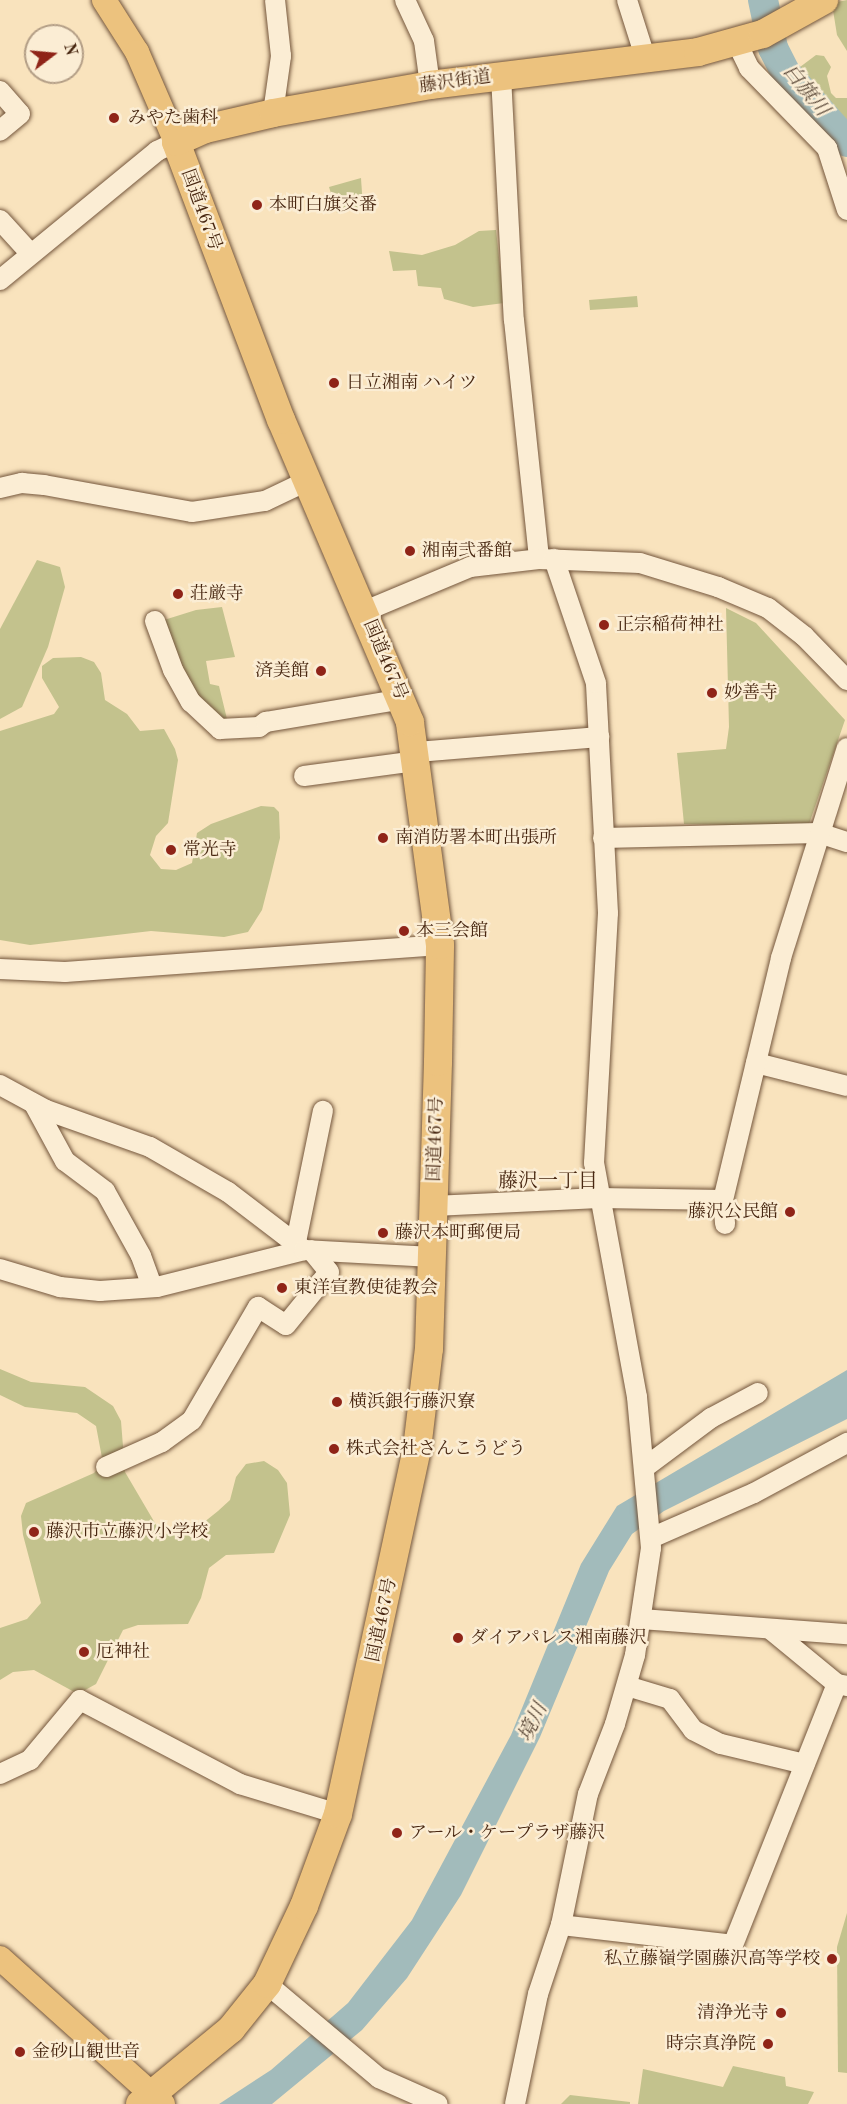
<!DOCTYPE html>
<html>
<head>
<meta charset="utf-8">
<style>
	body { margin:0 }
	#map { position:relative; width:847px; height:2104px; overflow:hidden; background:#f9e3bd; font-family:"Old Standard TT","Noto Serif JP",serif }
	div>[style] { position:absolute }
	.green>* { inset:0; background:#c3c28d }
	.water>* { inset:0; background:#a2bbbb }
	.river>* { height:30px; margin:-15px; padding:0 15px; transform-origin:15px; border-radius:15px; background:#a2bbbb }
	.roads { filter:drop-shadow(0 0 2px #74563c) drop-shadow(0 0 2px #74563c) }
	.minor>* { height:20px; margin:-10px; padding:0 10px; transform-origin:10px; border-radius:10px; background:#fbedd4 }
	.major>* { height:24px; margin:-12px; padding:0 12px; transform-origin:12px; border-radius:12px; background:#ecc27e }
	.highway>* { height:28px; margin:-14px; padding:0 14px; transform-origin:14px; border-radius:14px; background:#ecc27e }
	.dots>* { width:16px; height:16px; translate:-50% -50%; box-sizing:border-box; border:3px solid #fbedd4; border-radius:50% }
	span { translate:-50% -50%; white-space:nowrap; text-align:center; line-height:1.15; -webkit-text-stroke:5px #fbedd4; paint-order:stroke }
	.street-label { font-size:18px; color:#482711 }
	.poi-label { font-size:18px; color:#482711 }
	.left { translate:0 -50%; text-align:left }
	.right { translate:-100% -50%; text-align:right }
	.water-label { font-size:20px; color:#5e4c3c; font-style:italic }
	.neighbourhood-label { font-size:20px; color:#482711 }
	.north { position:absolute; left:24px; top:24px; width:60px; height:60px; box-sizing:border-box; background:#fbedd4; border:2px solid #b39e86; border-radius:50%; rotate:74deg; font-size:16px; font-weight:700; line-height:24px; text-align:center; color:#482711 }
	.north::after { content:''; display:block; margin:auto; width:21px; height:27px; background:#8f2418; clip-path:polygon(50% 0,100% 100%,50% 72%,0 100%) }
</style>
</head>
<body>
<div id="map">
	<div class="green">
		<div style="clip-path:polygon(847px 0,847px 51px,837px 35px,833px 10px,837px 2px)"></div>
		<div style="clip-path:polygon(816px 55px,824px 56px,831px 67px,827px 76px,831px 93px,836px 98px,847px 98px,847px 131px,801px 78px,800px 67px)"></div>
		<div style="clip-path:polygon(361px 178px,363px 208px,337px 213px,329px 187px)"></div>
		<div style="clip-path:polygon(496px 230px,504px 303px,473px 307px,444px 299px,441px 288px,418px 286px,416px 270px,393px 271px,389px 251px,422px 255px,455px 245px,479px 231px)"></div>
		<div style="clip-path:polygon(637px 296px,638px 307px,590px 310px,589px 300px)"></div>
		<div style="clip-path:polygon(37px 560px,60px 567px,65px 587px,48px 647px,22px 707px,0 719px,0 629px)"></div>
		<div style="clip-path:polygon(222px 607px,235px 657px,206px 661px,210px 684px,219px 686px,227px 719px,211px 721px,180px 661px,164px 620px,196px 610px)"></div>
		<div style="clip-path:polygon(726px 608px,756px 623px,845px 720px,808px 827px,684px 824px,677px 753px,726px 749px,729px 727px)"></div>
		<div style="clip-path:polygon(81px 657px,94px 662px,101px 673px,105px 700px,127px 714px,140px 731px,164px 729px,175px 749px,178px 760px,168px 823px,156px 836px,150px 855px,161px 869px,176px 870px,192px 863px,197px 833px,211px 824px,261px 806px,274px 807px,279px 812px,280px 838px,270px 879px,262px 910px,248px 932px,224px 937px,151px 931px,30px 945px,0 940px,0 731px,54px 714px,59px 707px,42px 678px,42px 666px,53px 658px)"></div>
		<div style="clip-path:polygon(0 1369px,31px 1382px,85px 1387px,113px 1406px,121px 1421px,125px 1472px,162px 1535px,198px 1527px,218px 1511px,230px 1500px,236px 1477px,246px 1464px,264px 1461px,278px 1470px,287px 1483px,290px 1515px,274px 1553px,226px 1555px,209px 1568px,201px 1598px,188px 1624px,138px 1625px,123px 1630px,96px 1684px,78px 1694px,34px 1670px,13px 1672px,0 1680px,0 1628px,27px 1619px,41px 1603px,23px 1535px,21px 1516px,26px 1503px,94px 1473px,103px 1463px,96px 1426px,77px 1413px,25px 1407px,0 1395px)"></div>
		<div style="clip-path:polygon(847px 1913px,847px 2073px,838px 2072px,837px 1947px)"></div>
		<div style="clip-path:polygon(733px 2066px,785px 2077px,786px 2086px,814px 2092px,808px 2104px,638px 2104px,643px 2069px,723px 2087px)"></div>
		<div style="clip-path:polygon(570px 2095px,630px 2102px,630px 2104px,561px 2104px)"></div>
	</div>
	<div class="water">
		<div style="clip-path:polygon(847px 1370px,847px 1419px,664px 1511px,632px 1534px,609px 1571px,540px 1737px,461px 1895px,407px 1978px,362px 2030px,272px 2104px,219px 2104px,271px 2070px,348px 2003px,412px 1920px,511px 1735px,581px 1564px,617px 1506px)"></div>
	</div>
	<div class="river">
		<div style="left:763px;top:0;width:49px;rotate:78.2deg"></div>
		<div style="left:773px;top:48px;width:28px;rotate:63deg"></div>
		<div style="left:786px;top:73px;width:92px;rotate:48.5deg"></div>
	</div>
	<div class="roads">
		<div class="minor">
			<div style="left:405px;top:0;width:45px;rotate:65.1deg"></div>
			<div style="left:424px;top:41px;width:44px;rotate:82.2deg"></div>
			<div style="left:627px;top:0;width:63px;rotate:72.4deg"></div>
			<div style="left:737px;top:43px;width:28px;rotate:64deg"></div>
			<div style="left:749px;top:68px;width:112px;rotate:45.7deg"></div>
			<div style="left:827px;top:148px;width:65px;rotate:72.1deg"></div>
			<div style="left:501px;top:76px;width:244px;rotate:87deg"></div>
			<div style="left:514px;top:320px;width:240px;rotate:84deg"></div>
			<div style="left:0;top:91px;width:30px;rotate:49deg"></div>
			<div style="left:20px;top:114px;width:26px;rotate:140deg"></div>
			<div style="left:273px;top:113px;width:58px;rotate:-82deg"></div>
			<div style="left:281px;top:56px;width:56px;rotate:-96.1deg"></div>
			<div style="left:0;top:220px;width:45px;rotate:47.7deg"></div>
			<div style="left:0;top:280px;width:203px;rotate:-39.4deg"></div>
			<div style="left:157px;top:151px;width:21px;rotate:-25deg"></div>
			<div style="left:0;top:488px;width:23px;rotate:-13deg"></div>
			<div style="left:22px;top:483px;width:22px;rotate:5deg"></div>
			<div style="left:44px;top:485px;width:150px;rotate:10.3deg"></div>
			<div style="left:192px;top:512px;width:74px;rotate:-8.6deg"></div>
			<div style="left:265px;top:501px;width:47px;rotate:-25.5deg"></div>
			<div style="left:365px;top:611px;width:114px;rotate:-22.7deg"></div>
			<div style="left:470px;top:567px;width:69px;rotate:-6.6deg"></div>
			<div style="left:539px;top:559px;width:101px;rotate:2.3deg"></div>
			<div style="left:640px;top:563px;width:82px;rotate:17.1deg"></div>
			<div style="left:718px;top:587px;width:54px;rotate:22.8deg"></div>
			<div style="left:768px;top:608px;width:46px;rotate:37.9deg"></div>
			<div style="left:804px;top:636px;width:62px;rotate:45.7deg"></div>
			<div style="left:155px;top:621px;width:52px;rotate:69.8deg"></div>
			<div style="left:173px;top:670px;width:37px;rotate:61deg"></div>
			<div style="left:191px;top:702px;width:40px;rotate:43deg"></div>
			<div style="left:220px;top:729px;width:39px;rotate:-3deg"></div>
			<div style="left:259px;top:727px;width:9px;rotate:-36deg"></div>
			<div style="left:266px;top:722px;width:139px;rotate:-9.5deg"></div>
			<div style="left:417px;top:752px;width:183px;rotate:-4.7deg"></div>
			<div style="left:304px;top:776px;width:114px;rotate:-7.6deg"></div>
			<div style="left:603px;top:838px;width:216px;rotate:-1.3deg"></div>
			<div style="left:819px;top:833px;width:29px;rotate:18deg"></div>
			<div style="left:0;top:969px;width:65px;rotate:2.6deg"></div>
			<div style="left:65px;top:972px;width:376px;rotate:-4.1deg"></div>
			<div style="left:756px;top:1063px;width:94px;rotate:14.2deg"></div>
			<div style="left:0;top:1085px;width:52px;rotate:28.5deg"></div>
			<div style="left:46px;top:1110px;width:110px;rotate:19.6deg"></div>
			<div style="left:150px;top:1147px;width:90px;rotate:30deg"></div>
			<div style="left:228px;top:1192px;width:96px;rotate:37.3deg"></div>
			<div style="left:34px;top:1104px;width:65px;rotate:61.5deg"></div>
			<div style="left:65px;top:1161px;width:50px;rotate:36.9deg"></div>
			<div style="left:105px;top:1191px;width:74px;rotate:61deg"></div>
			<div style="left:141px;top:1256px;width:33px;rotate:70deg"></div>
			<div style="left:723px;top:1200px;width:24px;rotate:85deg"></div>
			<div style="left:434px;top:1206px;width:165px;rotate:-2.8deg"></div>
			<div style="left:599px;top:1198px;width:124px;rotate:0.9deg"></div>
			<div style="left:723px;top:1200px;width:249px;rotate:-76.5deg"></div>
			<div style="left:781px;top:958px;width:220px;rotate:-72.6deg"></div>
			<div style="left:296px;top:1242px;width:134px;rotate:-78.4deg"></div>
			<div style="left:0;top:1269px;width:63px;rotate:16.7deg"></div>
			<div style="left:60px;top:1287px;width:40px;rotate:5.7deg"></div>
			<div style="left:100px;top:1291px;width:57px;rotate:-4deg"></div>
			<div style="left:157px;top:1287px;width:152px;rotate:-14.1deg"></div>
			<div style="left:304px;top:1250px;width:128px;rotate:3.1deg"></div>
			<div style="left:106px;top:1467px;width:61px;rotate:-24.1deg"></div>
			<div style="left:162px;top:1442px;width:37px;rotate:-36deg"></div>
			<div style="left:192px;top:1420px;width:131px;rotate:-59.7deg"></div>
			<div style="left:258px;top:1307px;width:33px;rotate:33deg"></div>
			<div style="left:286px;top:1325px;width:68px;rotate:-50.9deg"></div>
			<div style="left:329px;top:1272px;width:28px;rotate:-129deg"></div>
			<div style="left:644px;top:1468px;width:84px;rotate:-36.7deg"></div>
			<div style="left:711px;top:1418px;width:53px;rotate:-28deg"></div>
			<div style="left:651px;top:1538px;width:112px;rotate:-23.6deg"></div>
			<div style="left:754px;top:1493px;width:106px;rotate:-28.3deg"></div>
			<div style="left:641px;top:1619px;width:207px;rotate:4.2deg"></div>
			<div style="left:770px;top:1629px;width:87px;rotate:39.4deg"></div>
			<div style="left:837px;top:1684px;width:10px;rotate:11deg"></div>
			<div style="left:627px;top:1686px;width:45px;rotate:16.8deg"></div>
			<div style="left:670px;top:1699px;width:39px;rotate:53deg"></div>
			<div style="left:693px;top:1730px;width:31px;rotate:27deg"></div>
			<div style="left:721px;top:1744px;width:86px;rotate:13.4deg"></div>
			<div style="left:0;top:1774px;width:33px;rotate:-25deg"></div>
			<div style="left:30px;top:1760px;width:78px;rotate:-50.2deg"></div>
			<div style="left:80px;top:1700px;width:181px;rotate:27.7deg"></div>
			<div style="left:240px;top:1784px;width:102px;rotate:17deg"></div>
			<div style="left:561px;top:1925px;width:173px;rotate:6.6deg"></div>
			<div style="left:733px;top:1945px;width:281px;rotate:-68.3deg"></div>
			<div style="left:267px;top:1984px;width:146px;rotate:40deg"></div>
			<div style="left:379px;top:2078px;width:64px;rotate:23.8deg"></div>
			<div style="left:515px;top:2104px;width:112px;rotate:-78.2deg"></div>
			<div style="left:538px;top:1994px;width:73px;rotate:-71.6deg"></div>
			<div style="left:561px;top:1925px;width:134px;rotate:-78.4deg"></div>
			<div style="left:588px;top:1794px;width:75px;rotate:-68.9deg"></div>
			<div style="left:615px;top:1724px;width:72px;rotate:-73.8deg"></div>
			<div style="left:635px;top:1655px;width:108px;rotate:-81.5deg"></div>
			<div style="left:651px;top:1548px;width:152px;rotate:-95.3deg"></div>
			<div style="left:637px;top:1397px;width:238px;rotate:-100.4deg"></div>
			<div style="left:594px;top:1163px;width:250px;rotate:-86.8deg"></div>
			<div style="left:608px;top:913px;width:230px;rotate:-93deg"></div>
			<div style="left:596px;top:683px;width:131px;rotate:-108.7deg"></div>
		</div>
		<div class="major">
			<div style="left:104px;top:0;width:62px;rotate:57.6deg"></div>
			<div style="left:137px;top:52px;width:98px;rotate:66.6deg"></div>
			<div style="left:0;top:1958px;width:219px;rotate:41.9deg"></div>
		</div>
		<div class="highway">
			<div style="left:140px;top:2104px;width:118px;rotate:-39.5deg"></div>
			<div style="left:231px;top:2029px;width:58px;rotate:-51.3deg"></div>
			<div style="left:267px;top:1984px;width:86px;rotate:-64.6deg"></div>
			<div style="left:304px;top:1906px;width:98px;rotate:-69.7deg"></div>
			<div style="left:338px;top:1814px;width:373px;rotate:-77.8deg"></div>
			<div style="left:417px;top:1449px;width:101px;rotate:-83.2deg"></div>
			<div style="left:429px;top:1349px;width:287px;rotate:-88.2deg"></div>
			<div style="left:438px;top:1062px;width:117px;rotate:-89deg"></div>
			<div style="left:440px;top:945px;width:225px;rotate:-97.7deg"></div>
			<div style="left:410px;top:722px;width:328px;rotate:-113.1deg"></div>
			<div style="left:281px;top:420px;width:297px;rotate:-110.7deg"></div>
			<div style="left:176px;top:142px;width:32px;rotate:-24deg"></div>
			<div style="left:205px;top:129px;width:70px;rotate:-13.2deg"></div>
			<div style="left:273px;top:113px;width:159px;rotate:-10.1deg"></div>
			<div style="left:430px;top:85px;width:270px;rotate:-7deg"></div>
			<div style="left:698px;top:52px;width:67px;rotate:-15.5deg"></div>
			<div style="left:763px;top:34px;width:70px;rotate:-29.1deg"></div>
		</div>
	</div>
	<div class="dots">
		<div style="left:114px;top:118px;background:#8f2418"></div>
		<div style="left:257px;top:205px;background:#8f2418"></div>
		<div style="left:334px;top:383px;background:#8f2418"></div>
		<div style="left:410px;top:551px;background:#8f2418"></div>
		<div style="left:178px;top:594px;background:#8f2418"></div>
		<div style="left:604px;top:625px;background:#8f2418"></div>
		<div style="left:321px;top:671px;background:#8f2418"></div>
		<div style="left:712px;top:693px;background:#8f2418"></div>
		<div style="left:383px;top:838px;background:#8f2418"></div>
		<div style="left:171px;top:850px;background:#8f2418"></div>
		<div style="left:404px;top:931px;background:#8f2418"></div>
		<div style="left:790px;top:1212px;background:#8f2418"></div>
		<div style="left:383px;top:1233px;background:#8f2418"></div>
		<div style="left:282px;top:1288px;background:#8f2418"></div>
		<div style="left:337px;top:1402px;background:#8f2418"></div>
		<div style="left:334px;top:1449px;background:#8f2418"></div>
		<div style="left:34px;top:1532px;background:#8f2418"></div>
		<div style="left:458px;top:1638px;background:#8f2418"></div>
		<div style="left:84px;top:1652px;background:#8f2418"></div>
		<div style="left:397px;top:1833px;background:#8f2418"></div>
		<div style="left:832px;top:1959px;background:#8f2418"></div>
		<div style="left:781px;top:2013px;background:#8f2418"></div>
		<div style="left:768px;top:2044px;background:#8f2418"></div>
		<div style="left:20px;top:2052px;background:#8f2418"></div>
	</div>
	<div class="street-label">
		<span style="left:455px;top:82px;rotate:-8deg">藤沢街道</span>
		<span style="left:201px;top:210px;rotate:70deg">国道467号</span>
		<span style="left:385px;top:660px;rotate:67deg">国道467号</span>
		<span style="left:436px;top:1139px;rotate:-88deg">国道467号</span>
		<span style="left:382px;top:1620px;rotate:-78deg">国道467号</span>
	</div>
	<div class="poi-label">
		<span class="left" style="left:128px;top:118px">みやた歯科</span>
		<span class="left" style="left:269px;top:205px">本町白旗交番</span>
		<span class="left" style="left:346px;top:383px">日立湘南 ハイツ</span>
		<span class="left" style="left:422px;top:551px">湘南弐番館</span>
		<span class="left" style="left:190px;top:594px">荘厳寺</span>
		<span class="left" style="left:616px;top:625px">正宗稲荷神社</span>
		<span class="right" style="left:309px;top:671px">済美館</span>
		<span class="left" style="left:724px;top:693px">妙善寺</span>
		<span class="left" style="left:395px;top:838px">南消防署本町出張所</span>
		<span class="left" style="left:183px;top:850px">常光寺</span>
		<span class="left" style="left:416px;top:931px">本三会館</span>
		<span class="right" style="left:778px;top:1212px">藤沢公民館</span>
		<span class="left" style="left:395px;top:1233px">藤沢本町郵便局</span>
		<span class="left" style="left:294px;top:1288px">東洋宣教使徒教会</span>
		<span class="left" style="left:349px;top:1402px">横浜銀行藤沢寮</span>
		<span class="left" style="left:346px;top:1449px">株式会社さんこうどう</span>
		<span class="left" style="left:46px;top:1532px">藤沢市立藤沢小学校</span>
		<span class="left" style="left:470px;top:1638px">ダイアパレス湘南藤沢</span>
		<span class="left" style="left:96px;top:1652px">厄神社</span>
		<span class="left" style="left:409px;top:1833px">アール・ケープラザ藤沢</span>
		<span class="right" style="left:820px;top:1959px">私立藤嶺学園藤沢高等学校</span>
		<span class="right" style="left:769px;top:2013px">清浄光寺</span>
		<span class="right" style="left:756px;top:2044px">時宗真浄院</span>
		<span class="left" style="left:32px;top:2052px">金砂山観世音</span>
	</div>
	<div class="water-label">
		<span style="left:805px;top:91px;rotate:51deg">白旗川</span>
		<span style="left:534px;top:1723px;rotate:-64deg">境川</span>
	</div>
	<div class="neighbourhood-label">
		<span style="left:548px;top:1182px">藤沢一丁目</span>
	</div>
	<div class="north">N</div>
</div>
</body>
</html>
